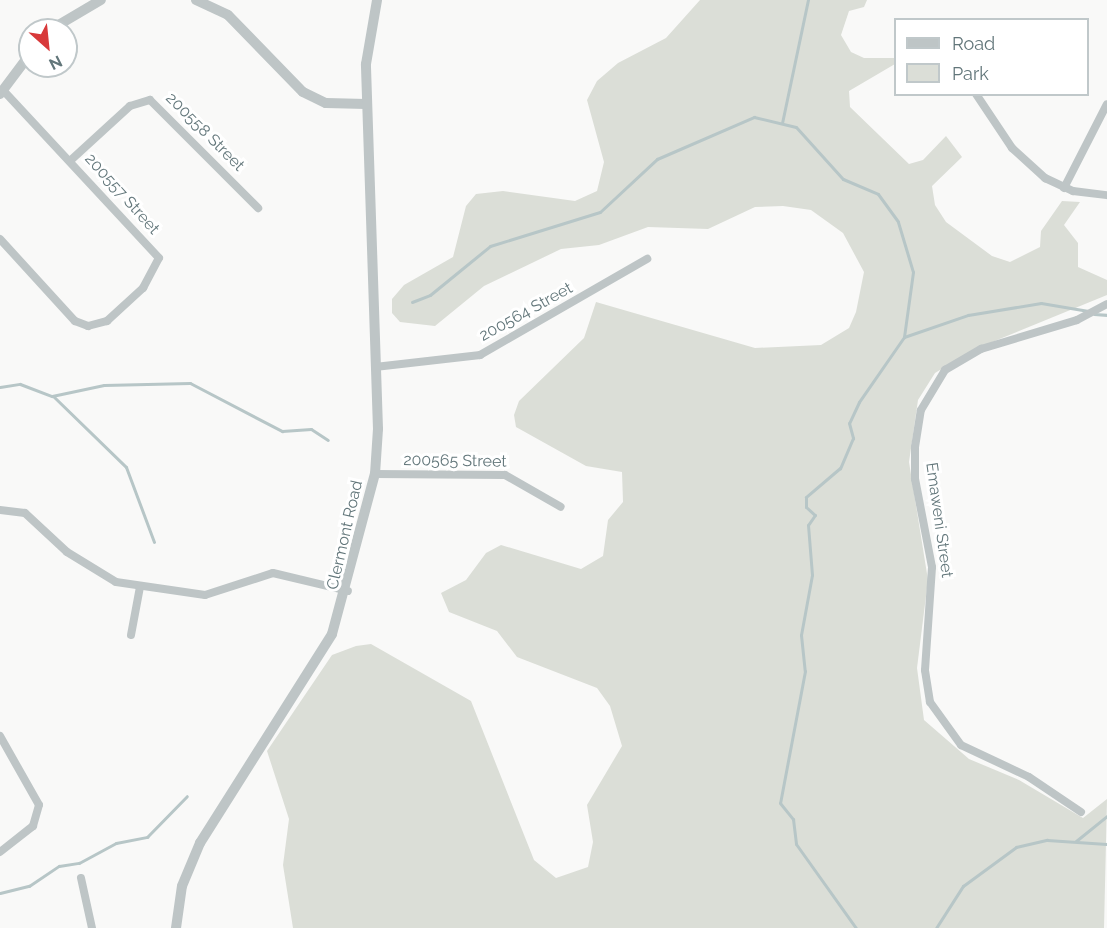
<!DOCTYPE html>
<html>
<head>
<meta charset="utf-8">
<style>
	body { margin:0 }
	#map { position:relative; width:1107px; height:928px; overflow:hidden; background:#f9f9f8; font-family:Raleway,sans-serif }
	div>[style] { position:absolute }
	.green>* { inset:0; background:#dbded7 }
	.stream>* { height:3px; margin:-1.5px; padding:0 1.5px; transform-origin:1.5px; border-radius:1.5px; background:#b7c6c7 }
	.minor>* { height:8px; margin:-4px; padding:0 4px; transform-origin:4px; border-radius:4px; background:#bec5c6 }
	.tertiary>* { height:10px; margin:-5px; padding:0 5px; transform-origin:5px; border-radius:5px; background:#bec5c6 }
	span { translate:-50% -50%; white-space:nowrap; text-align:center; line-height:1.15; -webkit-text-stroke:6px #fff; paint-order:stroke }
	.street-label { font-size:16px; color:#62767a }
	.legend { position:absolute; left:894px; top:18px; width:195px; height:78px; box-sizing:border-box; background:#fff; border:2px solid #c0c8ca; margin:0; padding:8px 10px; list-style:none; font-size:18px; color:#62767a }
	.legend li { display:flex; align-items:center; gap:12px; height:30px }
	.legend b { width:30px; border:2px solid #c0c8ca }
	.north { position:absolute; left:18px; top:18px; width:60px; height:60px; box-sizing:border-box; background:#fff; border:2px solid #c0c8ca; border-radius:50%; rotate:153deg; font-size:16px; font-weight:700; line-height:24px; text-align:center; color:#62767a }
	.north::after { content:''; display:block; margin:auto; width:21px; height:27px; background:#d8393a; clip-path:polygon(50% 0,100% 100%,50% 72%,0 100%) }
</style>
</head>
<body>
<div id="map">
	<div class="green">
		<div style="clip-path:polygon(700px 0,867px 0,864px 7px,849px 11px,841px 35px,851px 52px,864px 58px,895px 58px,895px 64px,849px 91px,850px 107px,909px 164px,923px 160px,946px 136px,962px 157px,932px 186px,935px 205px,946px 222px,992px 256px,1010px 262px,1040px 247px,1041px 231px,1062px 201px,1080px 202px,1064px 225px,1078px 243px,1078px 267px,1107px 280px,1107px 295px,975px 349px,935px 373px,918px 400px,909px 462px,928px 580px,917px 668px,924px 720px,969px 759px,1019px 780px,1083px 818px,1107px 799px,1104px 928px,293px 928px,283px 865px,289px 819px,267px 751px,332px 655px,356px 646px,371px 644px,471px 701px,534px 860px,556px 878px,588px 867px,593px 842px,587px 805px,622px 746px,610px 706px,597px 688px,517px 657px,497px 631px,449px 612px,441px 593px,466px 580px,486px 553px,501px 545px,581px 569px,603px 556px,608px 520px,623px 502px,622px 472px,586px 466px,516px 427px,514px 415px,519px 401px,584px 338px,596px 302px,755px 348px,821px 345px,849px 328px,856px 312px,864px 272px,843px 233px,811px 210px,783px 206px,755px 207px,708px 229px,648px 227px,599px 245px,561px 249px,484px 286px,435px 326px,400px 322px,392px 313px,392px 299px,404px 285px,453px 257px,466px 206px,476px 194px,503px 191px,575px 201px,597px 191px,604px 162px,587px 100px,597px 81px,618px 63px,666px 38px)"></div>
	</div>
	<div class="stream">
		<div style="left:782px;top:123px;width:126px;rotate:-78.1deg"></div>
		<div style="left:412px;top:302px;width:19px;rotate:-21deg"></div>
		<div style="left:430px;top:295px;width:77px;rotate:-39.2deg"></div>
		<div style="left:490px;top:246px;width:115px;rotate:-17.2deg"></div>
		<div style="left:600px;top:212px;width:78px;rotate:-42.9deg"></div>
		<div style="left:657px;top:159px;width:106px;rotate:-23.4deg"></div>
		<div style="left:754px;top:117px;width:43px;rotate:13.4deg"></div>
		<div style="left:796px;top:127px;width:70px;rotate:47.9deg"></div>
		<div style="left:843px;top:179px;width:38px;rotate:23deg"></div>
		<div style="left:878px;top:194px;width:34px;rotate:54deg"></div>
		<div style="left:898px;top:222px;width:52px;rotate:73.3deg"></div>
		<div style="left:913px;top:272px;width:66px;rotate:97.9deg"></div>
		<div style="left:904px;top:337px;width:79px;rotate:124.7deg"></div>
		<div style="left:859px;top:402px;width:23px;rotate:115deg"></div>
		<div style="left:849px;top:423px;width:16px;rotate:75deg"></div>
		<div style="left:853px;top:438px;width:33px;rotate:113deg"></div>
		<div style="left:840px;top:468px;width:45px;rotate:139.5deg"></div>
		<div style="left:806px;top:497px;width:10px;rotate:90deg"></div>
		<div style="left:806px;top:507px;width:12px;rotate:42deg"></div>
		<div style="left:815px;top:515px;width:12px;rotate:125deg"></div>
		<div style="left:808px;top:525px;width:50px;rotate:85.4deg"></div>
		<div style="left:812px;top:575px;width:61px;rotate:100.4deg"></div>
		<div style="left:801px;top:635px;width:36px;rotate:84deg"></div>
		<div style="left:805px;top:671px;width:134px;rotate:100.7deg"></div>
		<div style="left:780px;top:803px;width:21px;rotate:51deg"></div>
		<div style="left:793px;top:819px;width:25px;rotate:83deg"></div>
		<div style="left:796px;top:844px;width:103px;rotate:54.5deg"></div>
		<div style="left:1094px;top:314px;width:13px;rotate:4deg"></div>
		<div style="left:904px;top:337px;width:68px;rotate:-19deg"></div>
		<div style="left:968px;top:315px;width:74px;rotate:-9.3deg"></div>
		<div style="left:1041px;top:303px;width:48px;rotate:9.7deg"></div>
		<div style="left:0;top:387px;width:20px;rotate:-9deg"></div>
		<div style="left:20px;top:384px;width:34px;rotate:21deg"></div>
		<div style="left:52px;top:396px;width:53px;rotate:-11.9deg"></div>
		<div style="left:104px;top:385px;width:86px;rotate:-1.3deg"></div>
		<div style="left:190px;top:383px;width:104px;rotate:27.6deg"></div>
		<div style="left:282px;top:431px;width:29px;rotate:-4deg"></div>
		<div style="left:311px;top:429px;width:20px;rotate:33deg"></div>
		<div style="left:53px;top:396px;width:102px;rotate:44.2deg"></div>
		<div style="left:126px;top:467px;width:80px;rotate:69.5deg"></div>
		<div style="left:1076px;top:841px;width:40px;rotate:-39deg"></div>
		<div style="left:0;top:893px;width:30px;rotate:-14deg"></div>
		<div style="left:29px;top:886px;width:36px;rotate:-34deg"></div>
		<div style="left:59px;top:866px;width:20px;rotate:-9deg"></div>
		<div style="left:79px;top:863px;width:42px;rotate:-28.4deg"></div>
		<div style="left:116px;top:843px;width:32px;rotate:-11deg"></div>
		<div style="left:147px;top:837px;width:57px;rotate:-45.7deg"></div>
		<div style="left:936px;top:928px;width:50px;rotate:-57.3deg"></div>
		<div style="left:963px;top:886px;width:66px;rotate:-36.3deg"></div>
		<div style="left:1016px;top:847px;width:32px;rotate:-13deg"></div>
		<div style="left:1047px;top:840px;width:60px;rotate:3.8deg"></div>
	</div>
	<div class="minor">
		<div style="left:976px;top:94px;width:65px;rotate:56.3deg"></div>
		<div style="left:1012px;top:148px;width:45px;rotate:42.3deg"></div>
		<div style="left:1045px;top:178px;width:31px;rotate:25deg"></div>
		<div style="left:1073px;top:191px;width:34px;rotate:7deg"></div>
		<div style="left:71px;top:160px;width:80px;rotate:-42.5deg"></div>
		<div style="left:130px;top:106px;width:21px;rotate:-17deg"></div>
		<div style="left:150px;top:100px;width:153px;rotate:45deg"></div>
		<div style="left:1064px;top:188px;width:94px;rotate:-62.9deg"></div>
		<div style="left:0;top:239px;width:111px;rotate:47.6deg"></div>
		<div style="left:75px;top:321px;width:14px;rotate:21deg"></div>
		<div style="left:88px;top:326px;width:20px;rotate:-15deg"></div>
		<div style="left:107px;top:321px;width:49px;rotate:-42.5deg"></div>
		<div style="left:143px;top:288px;width:34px;rotate:-62deg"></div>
		<div style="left:159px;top:258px;width:229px;rotate:-132.9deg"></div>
		<div style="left:375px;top:367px;width:106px;rotate:-6.5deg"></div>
		<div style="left:480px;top:355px;width:193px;rotate:-29.9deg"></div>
		<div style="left:375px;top:474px;width:130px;rotate:0.4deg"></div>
		<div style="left:505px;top:475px;width:64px;rotate:29.7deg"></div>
		<div style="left:0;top:510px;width:25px;rotate:7deg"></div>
		<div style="left:25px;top:513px;width:57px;rotate:42.9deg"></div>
		<div style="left:67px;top:552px;width:57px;rotate:31.5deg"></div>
		<div style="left:116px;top:582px;width:90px;rotate:8.3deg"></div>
		<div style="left:205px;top:595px;width:71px;rotate:-17.9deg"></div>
		<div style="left:273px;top:573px;width:77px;rotate:13.5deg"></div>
		<div style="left:131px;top:635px;width:49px;rotate:-79.4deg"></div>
		<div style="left:0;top:736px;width:79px;rotate:60.5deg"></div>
		<div style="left:39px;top:805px;width:22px;rotate:106deg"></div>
		<div style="left:33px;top:826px;width:42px;rotate:141.8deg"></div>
		<div style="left:1081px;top:812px;width:63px;rotate:-146.1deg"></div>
		<div style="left:1029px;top:777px;width:75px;rotate:-154.8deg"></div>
		<div style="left:961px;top:745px;width:53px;rotate:-125.8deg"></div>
		<div style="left:930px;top:702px;width:32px;rotate:-99deg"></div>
		<div style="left:925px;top:670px;width:103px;rotate:-86.1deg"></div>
		<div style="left:932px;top:567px;width:90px;rotate:-100.9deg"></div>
		<div style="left:915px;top:479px;width:32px;rotate:-90deg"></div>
		<div style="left:915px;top:447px;width:37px;rotate:-81deg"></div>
		<div style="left:921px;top:410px;width:47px;rotate:-59deg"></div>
		<div style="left:945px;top:370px;width:42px;rotate:-30.3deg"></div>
		<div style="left:981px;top:349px;width:100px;rotate:-16.8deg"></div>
		<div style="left:1077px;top:320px;width:34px;rotate:-28deg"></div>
		<div style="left:81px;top:878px;width:51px;rotate:77.6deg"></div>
	</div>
	<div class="tertiary">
		<div style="left:196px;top:0;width:35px;rotate:25deg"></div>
		<div style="left:228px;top:15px;width:107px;rotate:45.8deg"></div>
		<div style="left:303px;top:92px;width:25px;rotate:26deg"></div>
		<div style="left:326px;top:103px;width:40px;rotate:1.4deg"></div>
		<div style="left:50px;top:30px;width:59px;rotate:-30.5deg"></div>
		<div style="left:0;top:94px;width:50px;rotate:-53.1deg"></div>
		<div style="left:176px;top:928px;width:42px;rotate:-81.9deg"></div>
		<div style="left:182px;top:886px;width:47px;rotate:-67.3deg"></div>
		<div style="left:200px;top:843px;width:247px;rotate:-57.7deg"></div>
		<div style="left:332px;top:634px;width:166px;rotate:-75deg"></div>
		<div style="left:375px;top:474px;width:45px;rotate:-86.2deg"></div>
		<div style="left:378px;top:429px;width:365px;rotate:-91.9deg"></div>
		<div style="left:366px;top:64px;width:65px;rotate:-80.2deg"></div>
	</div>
	<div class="street-label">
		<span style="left:205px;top:132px;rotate:45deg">200558 Street</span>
		<span style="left:122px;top:194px;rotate:48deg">200557 Street</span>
		<span style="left:526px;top:312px;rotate:-29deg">200564 Street</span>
		<span style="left:455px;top:461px;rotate:1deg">200565 Street</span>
		<span style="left:939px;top:520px;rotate:82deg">Emaweni Street</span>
		<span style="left:345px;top:535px;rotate:-77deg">Clermont Road</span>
	</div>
	<ul class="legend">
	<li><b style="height:8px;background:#bec5c6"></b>Road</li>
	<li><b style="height:16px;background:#dbded7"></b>Park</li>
	</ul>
	<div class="north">N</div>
</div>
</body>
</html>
